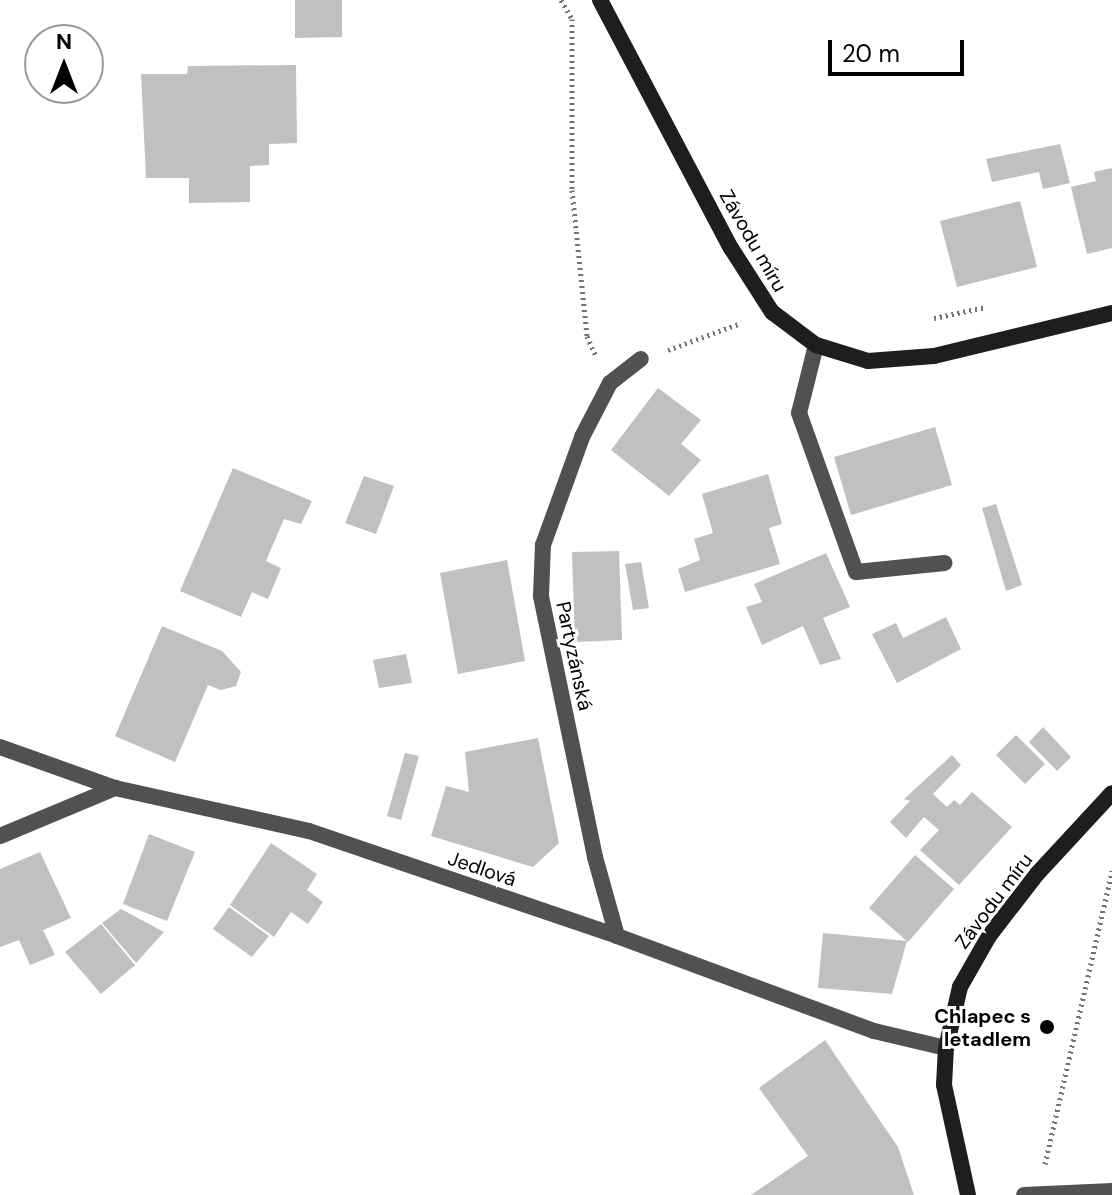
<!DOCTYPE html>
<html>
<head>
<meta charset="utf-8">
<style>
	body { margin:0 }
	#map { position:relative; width:1112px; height:1195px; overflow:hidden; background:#fff; font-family:"DM Sans",sans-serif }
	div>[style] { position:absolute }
	.building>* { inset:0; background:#c0c0c0 }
	.path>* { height:5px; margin-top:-2.5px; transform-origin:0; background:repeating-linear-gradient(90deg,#737373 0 2px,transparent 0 6px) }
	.service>* { height:16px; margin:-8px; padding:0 8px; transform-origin:8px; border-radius:8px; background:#515151 }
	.minor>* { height:16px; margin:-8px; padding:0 8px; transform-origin:8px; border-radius:8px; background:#515151 }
	.secondary>* { height:16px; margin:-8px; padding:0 8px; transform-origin:8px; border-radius:8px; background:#1e1e1e }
	.dots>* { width:22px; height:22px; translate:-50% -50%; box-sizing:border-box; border:4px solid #fff; border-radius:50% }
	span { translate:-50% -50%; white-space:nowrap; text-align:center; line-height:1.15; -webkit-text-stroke:6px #fff; paint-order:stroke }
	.street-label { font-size:20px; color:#000 }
	.poi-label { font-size:20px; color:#000; font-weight:700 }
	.right { translate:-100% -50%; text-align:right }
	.north { position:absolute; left:24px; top:24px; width:80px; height:80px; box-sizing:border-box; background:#fff; border:2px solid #999; border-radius:50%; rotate:0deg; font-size:22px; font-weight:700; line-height:32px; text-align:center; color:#000 }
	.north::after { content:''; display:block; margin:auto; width:28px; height:36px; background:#000; clip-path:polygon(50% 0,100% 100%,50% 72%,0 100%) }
	.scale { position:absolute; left:828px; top:40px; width:136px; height:36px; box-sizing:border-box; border:4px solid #000; border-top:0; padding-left:10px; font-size:24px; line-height:28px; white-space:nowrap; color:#000; -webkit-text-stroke:6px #fff; paint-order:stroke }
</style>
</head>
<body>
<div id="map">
	<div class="building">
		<div style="clip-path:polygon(295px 0,342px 0,342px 37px,295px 38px)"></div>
		<div style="clip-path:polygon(296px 65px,297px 143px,269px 144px,269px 165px,250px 166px,250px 202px,189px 203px,189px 178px,146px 178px,141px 74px,187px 74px,188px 66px)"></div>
		<div style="clip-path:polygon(1060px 144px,1070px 183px,1043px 189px,1039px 172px,992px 182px,986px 159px)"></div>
		<div style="clip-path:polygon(1112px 168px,1112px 248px,1087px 254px,1071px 187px,1096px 181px,1094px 172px)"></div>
		<div style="clip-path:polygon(1020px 201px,1037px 267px,957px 287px,940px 221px)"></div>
		<div style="clip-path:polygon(658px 388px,701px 420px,681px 444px,701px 460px,669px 496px,611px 450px)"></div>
		<div style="clip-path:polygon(935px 427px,952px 485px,851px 515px,834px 457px)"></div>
		<div style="clip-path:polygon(233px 468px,312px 501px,301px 524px,284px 519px,266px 561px,281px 568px,268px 599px,252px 592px,241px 617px,180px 591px)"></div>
		<div style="clip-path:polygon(768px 474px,782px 524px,769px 528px,780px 564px,685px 592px,678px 569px,700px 560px,694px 539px,713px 533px,702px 494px)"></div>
		<div style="clip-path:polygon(364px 476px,394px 486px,376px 534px,345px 523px)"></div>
		<div style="clip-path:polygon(996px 504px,1022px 585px,1006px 591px,982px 508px)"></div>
		<div style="clip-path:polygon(619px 551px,622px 640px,575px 642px,572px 552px)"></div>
		<div style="clip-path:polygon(826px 553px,850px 607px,823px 618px,841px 659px,820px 665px,803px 626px,762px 645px,746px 607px,762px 602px,754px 584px)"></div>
		<div style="clip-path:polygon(507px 560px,525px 661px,458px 674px,440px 573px)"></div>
		<div style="clip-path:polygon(641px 562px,649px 608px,633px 610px,625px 564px)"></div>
		<div style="clip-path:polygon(946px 617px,961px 649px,897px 683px,872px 634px,896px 623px,903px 638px)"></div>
		<div style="clip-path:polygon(162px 626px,222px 651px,241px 672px,236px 686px,221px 690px,208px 685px,175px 762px,115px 736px)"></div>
		<div style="clip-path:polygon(406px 654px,412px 683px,379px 688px,373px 660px)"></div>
		<div style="clip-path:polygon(1043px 727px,1071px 757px,1057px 771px,1029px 742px)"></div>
		<div style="clip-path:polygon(1016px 735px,1045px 764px,1025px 784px,996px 755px)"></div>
		<div style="clip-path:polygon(538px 738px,559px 843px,533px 867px,431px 836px,446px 786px,469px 792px,465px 752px)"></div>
		<div style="clip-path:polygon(405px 753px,419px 756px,401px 820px,387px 816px)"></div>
		<div style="clip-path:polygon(952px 755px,961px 765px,933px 794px,947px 807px,954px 800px,960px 805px,972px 792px,1012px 827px,959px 885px,920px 850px,939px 830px,924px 817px,906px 838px,890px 822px,910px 801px,904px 799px)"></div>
		<div style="clip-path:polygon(149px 834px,195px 852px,167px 921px,123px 904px)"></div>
		<div style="clip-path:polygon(271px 843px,317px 874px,307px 890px,323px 902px,308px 924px,291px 912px,274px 937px,230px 905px)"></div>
		<div style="clip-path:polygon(40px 852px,71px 918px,43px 930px,55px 955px,30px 965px,19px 940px,0 947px,0 869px)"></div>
		<div style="clip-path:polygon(915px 855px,954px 889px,908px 942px,869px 908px)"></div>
		<div style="clip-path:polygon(229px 907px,269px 936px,252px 957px,213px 929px)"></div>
		<div style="clip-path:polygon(121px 909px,164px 932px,136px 963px,102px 923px)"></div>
		<div style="clip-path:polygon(101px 924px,135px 965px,101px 994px,65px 952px)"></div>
		<div style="clip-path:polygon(823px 933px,907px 941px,892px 994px,818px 988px)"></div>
		<div style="clip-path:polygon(825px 1040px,898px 1147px,914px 1195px,751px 1195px,808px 1156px,759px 1088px)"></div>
	</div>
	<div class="path">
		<div style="left:561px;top:0;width:22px;rotate:60deg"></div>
		<div style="left:572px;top:19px;width:171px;rotate:90deg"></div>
		<div style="left:572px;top:190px;width:147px;rotate:84.1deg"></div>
		<div style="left:587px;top:336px;width:20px;rotate:66deg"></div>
		<div style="left:934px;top:318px;width:53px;rotate:-11.9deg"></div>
		<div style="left:668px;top:350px;width:78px;rotate:-20.3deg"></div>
		<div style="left:1045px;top:1164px;width:301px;rotate:-77.1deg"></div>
	</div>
	<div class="service">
		<div style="left:816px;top:345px;width:70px;rotate:104deg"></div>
		<div style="left:799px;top:413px;width:169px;rotate:70.3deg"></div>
		<div style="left:856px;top:572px;width:89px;rotate:-5.8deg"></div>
	</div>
	<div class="minor">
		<div style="left:0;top:747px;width:122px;rotate:19.6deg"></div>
		<div style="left:115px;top:788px;width:199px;rotate:12.5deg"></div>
		<div style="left:309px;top:831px;width:325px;rotate:18.8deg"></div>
		<div style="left:617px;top:936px;width:274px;rotate:20.3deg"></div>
		<div style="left:874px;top:1031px;width:74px;rotate:13.3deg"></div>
		<div style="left:0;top:836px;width:125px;rotate:-22.7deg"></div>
		<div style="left:617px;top:936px;width:82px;rotate:-105.6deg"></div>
		<div style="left:595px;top:857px;width:267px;rotate:-101.7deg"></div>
		<div style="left:541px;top:596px;width:51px;rotate:-87.8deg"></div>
		<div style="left:543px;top:545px;width:115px;rotate:-70.1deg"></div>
		<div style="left:582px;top:437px;width:61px;rotate:-62.6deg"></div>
		<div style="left:610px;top:383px;width:39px;rotate:-38deg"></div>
		<div style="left:1024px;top:1195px;width:88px;rotate:-2.6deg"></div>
	</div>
	<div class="secondary">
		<div style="left:600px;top:0;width:280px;rotate:62.2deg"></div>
		<div style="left:731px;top:248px;width:76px;rotate:57.4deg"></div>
		<div style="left:772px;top:312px;width:55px;rotate:36.9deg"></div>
		<div style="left:816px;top:345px;width:54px;rotate:17.1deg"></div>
		<div style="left:868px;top:361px;width:66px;rotate:-4.3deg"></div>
		<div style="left:934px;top:356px;width:183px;rotate:-13.6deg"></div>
		<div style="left:968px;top:1195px;width:113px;rotate:-102.3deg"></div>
		<div style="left:944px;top:1085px;width:37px;rotate:-87deg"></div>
		<div style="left:946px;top:1048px;width:63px;rotate:-77.1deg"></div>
		<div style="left:960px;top:987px;width:59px;rotate:-60.4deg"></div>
		<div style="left:989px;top:936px;width:78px;rotate:-52.3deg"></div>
		<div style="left:1037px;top:874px;width:110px;rotate:-47.2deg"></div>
	</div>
	<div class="dots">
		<div style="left:1047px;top:1027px;background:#000"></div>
	</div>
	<div class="street-label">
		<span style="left:753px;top:241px;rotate:60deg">Závodu míru</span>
		<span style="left:574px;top:656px;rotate:78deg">Partyzánská</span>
		<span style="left:482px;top:869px;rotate:19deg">Jedlová</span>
		<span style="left:994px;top:901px;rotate:-53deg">Závodu míru</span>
	</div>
	<div class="poi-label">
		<span class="right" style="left:1031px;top:1028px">Chlapec s<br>letadlem</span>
	</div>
	<div class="north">N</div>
	<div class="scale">20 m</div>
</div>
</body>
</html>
